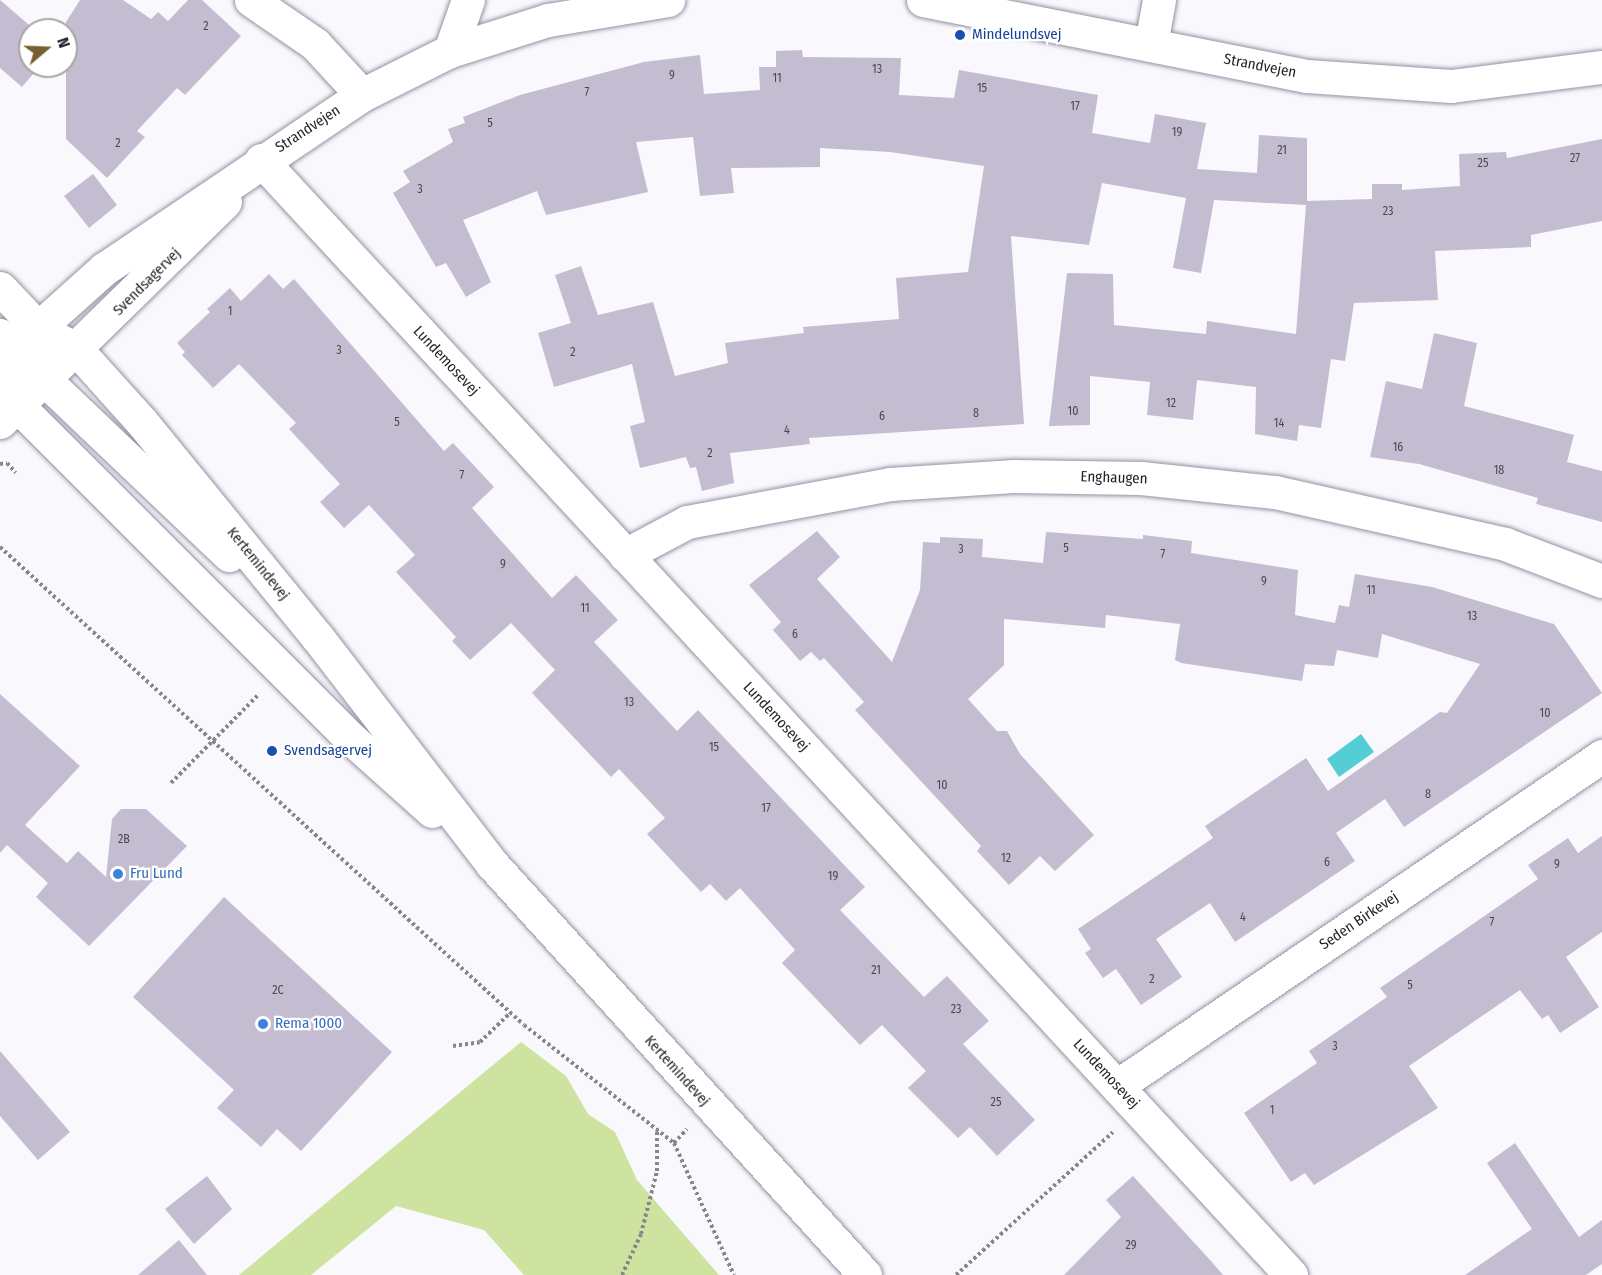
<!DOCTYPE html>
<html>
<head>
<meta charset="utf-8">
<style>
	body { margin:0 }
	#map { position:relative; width:1602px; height:1275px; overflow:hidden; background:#f9f8fc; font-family:"Fira Sans Condensed",sans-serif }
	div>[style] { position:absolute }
	.green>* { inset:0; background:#cde39f }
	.water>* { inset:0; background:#54cdd7 }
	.building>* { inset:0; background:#c4bdd1 }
	.path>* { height:4px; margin-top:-2px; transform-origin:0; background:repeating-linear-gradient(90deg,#88868c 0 3px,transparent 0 6px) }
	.roads { filter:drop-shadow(0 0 2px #9790a4) drop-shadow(0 0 2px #9790a4) }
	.minor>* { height:33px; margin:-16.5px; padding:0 16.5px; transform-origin:16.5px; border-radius:16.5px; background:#fff }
	.tertiary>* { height:33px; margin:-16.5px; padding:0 16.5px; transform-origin:16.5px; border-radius:16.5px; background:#fff }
	.secondary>* { height:33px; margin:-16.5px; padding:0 16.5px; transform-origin:16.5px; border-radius:16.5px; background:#fff }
	.dots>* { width:16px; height:16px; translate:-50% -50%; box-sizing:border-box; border:3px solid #fff; border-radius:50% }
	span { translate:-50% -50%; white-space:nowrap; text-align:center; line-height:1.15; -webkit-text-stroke:4.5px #fff; paint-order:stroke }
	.number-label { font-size:12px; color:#4a4652 }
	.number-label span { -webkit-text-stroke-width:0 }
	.transit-label { font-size:15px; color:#164399 }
	.left { translate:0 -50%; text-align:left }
	.street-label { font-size:15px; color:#221f27 }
	.shop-label { font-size:15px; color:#366cbe }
	.north { position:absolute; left:18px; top:18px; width:60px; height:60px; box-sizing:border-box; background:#fff; border:2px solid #a7a5a9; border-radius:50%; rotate:71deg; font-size:16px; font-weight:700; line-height:24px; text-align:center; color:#221f27 }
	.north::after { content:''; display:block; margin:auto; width:21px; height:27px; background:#76602f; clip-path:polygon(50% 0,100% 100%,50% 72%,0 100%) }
</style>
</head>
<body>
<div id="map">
	<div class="green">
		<div style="clip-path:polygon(521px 1042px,566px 1076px,588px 1114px,615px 1132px,637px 1180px,719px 1275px,524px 1275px,484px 1230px,396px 1206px,311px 1275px,239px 1275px)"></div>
	</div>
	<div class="water">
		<div style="clip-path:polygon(1361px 734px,1374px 752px,1339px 777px,1327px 759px)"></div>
	</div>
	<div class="building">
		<div style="clip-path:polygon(0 0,35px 30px,30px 30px,30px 66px,40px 66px,22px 87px,0 68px)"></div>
		<div style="clip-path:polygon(80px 0,123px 0,151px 19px,158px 12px,168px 21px,188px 0,202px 0,241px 36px,185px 95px,177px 88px,137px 131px,145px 137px,107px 178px,66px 139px,66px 22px)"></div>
		<div style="clip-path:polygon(802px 50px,803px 57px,901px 58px,899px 95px,954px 98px,959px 70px,1098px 95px,1092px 133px,1150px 143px,1155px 114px,1206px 123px,1197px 169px,1257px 173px,1259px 135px,1307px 138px,1307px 201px,1372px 199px,1372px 184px,1402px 184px,1402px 190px,1460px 186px,1459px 154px,1506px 152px,1507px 158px,1602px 139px,1602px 221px,1531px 235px,1531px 247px,1435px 251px,1438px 300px,1354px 303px,1345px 361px,1331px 359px,1321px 428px,1299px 425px,1297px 441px,1255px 434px,1256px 387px,1197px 380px,1193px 420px,1147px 415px,1150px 382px,1090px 376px,1090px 425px,1049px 426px,1067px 273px,1113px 274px,1114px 325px,1206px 334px,1207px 321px,1296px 334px,1306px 205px,1214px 200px,1201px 273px,1173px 268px,1186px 198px,1102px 183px,1089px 245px,1011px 236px,1024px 424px,809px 438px,810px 444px,730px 453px,734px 483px,702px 491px,696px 467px,690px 468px,686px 457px,640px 468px,630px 426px,645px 422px,632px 364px,554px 387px,538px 333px,571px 323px,555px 275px,581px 266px,598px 315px,653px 302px,675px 376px,728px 363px,725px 343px,804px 333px,803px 327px,899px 319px,896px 278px,968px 272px,984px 166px,890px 152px,820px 148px,820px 167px,731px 168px,734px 193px,700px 196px,693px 137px,636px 142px,648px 192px,546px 215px,537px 191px,463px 220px,491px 282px,466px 297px,446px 263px,436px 267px,393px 193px,410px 182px,403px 171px,453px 142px,448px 129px,465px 123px,463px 117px,520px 95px,644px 62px,700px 55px,704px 94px,760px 90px,759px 67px,776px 67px,776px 51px)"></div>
		<div style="clip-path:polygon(93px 174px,117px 205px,89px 228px,64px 196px)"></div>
		<div style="clip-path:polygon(269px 274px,283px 289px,294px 279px,444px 451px,453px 443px,494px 487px,472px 508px,552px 598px,576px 575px,618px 620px,594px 642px,677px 731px,698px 710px,865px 887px,840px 910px,924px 997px,947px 976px,989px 1021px,963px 1044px,1035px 1120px,997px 1156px,970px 1127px,958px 1138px,908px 1088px,926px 1071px,882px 1025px,860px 1045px,782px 963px,795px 950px,740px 888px,726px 901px,710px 884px,701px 892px,647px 834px,665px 818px,619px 769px,611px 777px,532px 693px,555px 670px,511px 623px,470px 660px,452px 641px,456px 637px,396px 572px,415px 555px,369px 505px,344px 528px,320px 502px,340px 484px,289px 429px,296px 423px,239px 364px,213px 388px,182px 355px,185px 352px,177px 343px,210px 312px,207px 309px,230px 288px,241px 301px)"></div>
		<div style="clip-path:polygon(1434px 333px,1477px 343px,1464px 406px,1574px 435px,1567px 462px,1602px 471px,1602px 522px,1536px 504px,1538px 498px,1419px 464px,1370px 457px,1386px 381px,1422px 389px)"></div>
		<div style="clip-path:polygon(817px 531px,840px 557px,817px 579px,892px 662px,920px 590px,923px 542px,940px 543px,940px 537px,983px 539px,982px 557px,1043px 563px,1046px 532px,1143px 539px,1143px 535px,1192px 541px,1191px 553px,1298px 570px,1295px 615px,1335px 623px,1339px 605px,1349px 607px,1355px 574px,1432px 587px,1554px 624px,1602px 693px,1404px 827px,1385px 799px,1336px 833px,1355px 861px,1235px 942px,1210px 903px,1156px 939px,1182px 977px,1141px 1005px,1116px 969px,1103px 978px,1085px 953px,1091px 949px,1078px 929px,1213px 838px,1205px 826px,1306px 758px,1328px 791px,1440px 712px,1447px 713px,1480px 664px,1382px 634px,1378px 658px,1337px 650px,1334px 666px,1305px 664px,1302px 681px,1181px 663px,1175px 660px,1180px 624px,1106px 615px,1105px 628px,1004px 619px,1004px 665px,968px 699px,997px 731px,1007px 731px,1020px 754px,1094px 835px,1055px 871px,1040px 856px,1009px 885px,977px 851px,981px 846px,855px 710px,864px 702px,824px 658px,820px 661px,811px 652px,800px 661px,773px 630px,781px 622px,749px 585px)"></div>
		<div style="clip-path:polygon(0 694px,80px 766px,25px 825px,67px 863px,78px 851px,106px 877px,112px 819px,121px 809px,146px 809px,187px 846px,89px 946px,36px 897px,48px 883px,7px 845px,0 853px)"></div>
		<div style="clip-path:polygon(1602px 836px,1602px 932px,1566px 957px,1599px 1007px,1560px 1033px,1548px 1015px,1542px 1019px,1520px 990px,1409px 1066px,1438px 1108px,1314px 1185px,1305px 1173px,1291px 1182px,1244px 1113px,1317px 1063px,1309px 1051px,1387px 997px,1380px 988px,1538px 879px,1528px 865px,1568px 838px,1578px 853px)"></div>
		<div style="clip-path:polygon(224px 897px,392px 1052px,301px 1151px,277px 1129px,261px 1147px,217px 1108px,234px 1090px,133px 997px)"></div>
		<div style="clip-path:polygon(0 1051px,70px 1132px,38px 1160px,0 1116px)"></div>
		<div style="clip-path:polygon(1515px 1143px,1579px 1237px,1602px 1220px,1602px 1264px,1586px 1275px,1465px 1275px,1532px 1229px,1487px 1163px)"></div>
		<div style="clip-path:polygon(207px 1176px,232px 1209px,194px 1244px,165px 1209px)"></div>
		<div style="clip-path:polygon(1133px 1176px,1211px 1261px,1223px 1275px,1064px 1275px,1121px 1217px,1106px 1200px)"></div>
		<div style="clip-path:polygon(179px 1240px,207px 1275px,138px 1275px)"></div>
	</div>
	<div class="path">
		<div style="left:0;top:464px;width:7px;rotate:-8deg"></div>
		<div style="left:7px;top:463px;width:13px;rotate:48deg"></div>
		<div style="left:0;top:547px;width:709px;rotate:42.37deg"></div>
		<div style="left:524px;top:1025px;width:191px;rotate:38.2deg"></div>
		<div style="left:674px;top:1143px;width:145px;rotate:65.6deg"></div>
		<div style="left:171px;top:783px;width:125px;rotate:-45.3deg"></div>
		<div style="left:453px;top:1046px;width:27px;rotate:-8deg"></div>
		<div style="left:480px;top:1042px;width:42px;rotate:-44deg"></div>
		<div style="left:674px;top:1143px;width:19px;rotate:-47deg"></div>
		<div style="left:622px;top:1275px;width:45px;rotate:-65.1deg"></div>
		<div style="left:641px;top:1234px;width:65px;rotate:-75.7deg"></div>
		<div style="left:657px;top:1171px;width:40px;rotate:-90deg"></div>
		<div style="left:956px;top:1275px;width:212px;rotate:-42.3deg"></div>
	</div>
	<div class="roads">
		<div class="minor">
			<div style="left:251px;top:0;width:78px;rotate:34.5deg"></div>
			<div style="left:315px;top:44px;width:69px;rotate:47.3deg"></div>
			<div style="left:1151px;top:44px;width:45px;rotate:-79.7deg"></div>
			<div style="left:450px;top:51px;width:54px;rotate:-70.6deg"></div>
			<div style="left:261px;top:160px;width:1518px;rotate:47.27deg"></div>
			<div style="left:625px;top:555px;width:70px;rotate:-28deg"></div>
			<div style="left:687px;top:522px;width:207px;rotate:-10.6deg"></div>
			<div style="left:890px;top:484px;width:123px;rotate:-3.7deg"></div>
			<div style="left:1013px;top:476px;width:128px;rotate:0.9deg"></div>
			<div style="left:1141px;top:478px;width:135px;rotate:6deg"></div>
			<div style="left:1275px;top:492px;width:236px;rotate:12.7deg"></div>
			<div style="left:1505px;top:544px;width:104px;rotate:20.9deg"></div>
			<div style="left:1117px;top:1086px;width:587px;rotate:-34.23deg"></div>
		</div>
		<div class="tertiary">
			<div style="left:923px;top:0;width:391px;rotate:11.2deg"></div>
			<div style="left:1307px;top:76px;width:144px;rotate:4deg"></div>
			<div style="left:1451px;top:86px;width:152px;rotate:-7.2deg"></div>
			<div style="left:17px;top:347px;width:117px;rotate:-41.9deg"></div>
			<div style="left:104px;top:269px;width:311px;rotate:-34deg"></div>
			<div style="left:362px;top:95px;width:98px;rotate:-26.6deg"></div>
			<div style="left:450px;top:51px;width:103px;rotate:-17.6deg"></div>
			<div style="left:548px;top:20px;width:122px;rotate:-9.5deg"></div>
			<div style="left:0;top:422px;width:315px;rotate:-44.4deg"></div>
		</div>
		<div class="secondary">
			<div style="left:0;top:288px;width:57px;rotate:46.4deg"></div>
			<div style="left:39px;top:329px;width:43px;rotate:28.9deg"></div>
			<div style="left:77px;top:350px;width:96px;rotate:48deg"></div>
			<div style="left:141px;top:421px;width:280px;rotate:50.8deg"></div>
			<div style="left:318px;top:638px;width:285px;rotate:52.4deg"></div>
			<div style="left:492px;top:864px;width:555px;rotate:47.77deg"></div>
			<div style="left:0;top:335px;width:20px;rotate:45deg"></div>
			<div style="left:14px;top:349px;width:43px;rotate:1.3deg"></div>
			<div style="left:0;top:373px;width:24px;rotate:-5deg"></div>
			<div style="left:24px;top:371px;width:23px;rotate:23deg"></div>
			<div style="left:45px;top:380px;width:254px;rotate:43.6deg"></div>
			<div style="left:0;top:388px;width:491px;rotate:45deg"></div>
			<div style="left:347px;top:735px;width:114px;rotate:41.8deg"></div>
		</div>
	</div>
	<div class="dots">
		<div style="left:960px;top:35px;background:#1a4fb4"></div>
		<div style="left:272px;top:751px;background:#1a4fb4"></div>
		<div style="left:118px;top:874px;background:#3f7fe0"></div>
		<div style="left:263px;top:1024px;background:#3f7fe0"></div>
	</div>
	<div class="number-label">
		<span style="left:206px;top:27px">2</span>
		<span style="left:877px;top:70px">13</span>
		<span style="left:672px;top:76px">9</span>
		<span style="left:777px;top:79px">11</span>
		<span style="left:982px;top:89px">15</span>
		<span style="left:587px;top:93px">7</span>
		<span style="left:1075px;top:107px">17</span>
		<span style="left:490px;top:124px">5</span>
		<span style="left:1177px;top:133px">19</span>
		<span style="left:118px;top:144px">2</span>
		<span style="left:1282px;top:151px">21</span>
		<span style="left:1575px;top:159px">27</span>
		<span style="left:1483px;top:164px">25</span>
		<span style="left:420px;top:190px">3</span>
		<span style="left:1388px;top:212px">23</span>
		<span style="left:230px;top:312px">1</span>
		<span style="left:339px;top:351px">3</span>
		<span style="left:573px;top:353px">2</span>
		<span style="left:1171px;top:404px">12</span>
		<span style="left:1073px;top:412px">10</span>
		<span style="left:976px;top:414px">8</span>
		<span style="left:882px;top:417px">6</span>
		<span style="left:397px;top:423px">5</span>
		<span style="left:1279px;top:424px">14</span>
		<span style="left:787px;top:431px">4</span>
		<span style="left:1398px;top:448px">16</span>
		<span style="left:710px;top:454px">2</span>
		<span style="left:1499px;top:471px">18</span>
		<span style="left:462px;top:476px">7</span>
		<span style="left:1066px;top:549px">5</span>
		<span style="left:961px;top:550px">3</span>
		<span style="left:1163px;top:555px">7</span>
		<span style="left:503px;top:565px">9</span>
		<span style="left:1264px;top:582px">9</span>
		<span style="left:1371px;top:591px">11</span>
		<span style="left:585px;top:609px">11</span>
		<span style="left:1472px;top:617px">13</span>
		<span style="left:795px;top:635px">6</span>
		<span style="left:629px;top:703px">13</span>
		<span style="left:1545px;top:714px">10</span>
		<span style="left:714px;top:748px">15</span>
		<span style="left:942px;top:786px">10</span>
		<span style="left:1428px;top:795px">8</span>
		<span style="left:766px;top:809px">17</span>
		<span style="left:124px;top:840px">2B</span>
		<span style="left:1006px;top:859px">12</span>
		<span style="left:1327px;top:863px">6</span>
		<span style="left:1557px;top:865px">9</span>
		<span style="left:833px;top:877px">19</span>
		<span style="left:1243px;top:918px">4</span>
		<span style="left:1492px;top:923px">7</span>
		<span style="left:876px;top:971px">21</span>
		<span style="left:1152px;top:980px">2</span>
		<span style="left:1410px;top:986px">5</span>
		<span style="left:278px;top:991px">2C</span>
		<span style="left:956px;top:1010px">23</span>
		<span style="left:1335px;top:1047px">3</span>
		<span style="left:996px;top:1103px">25</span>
		<span style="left:1272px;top:1111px">1</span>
		<span style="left:1131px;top:1246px">29</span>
	</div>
	<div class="transit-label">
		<span class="left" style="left:972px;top:35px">Mindelundsvej</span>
		<span class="left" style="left:284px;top:751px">Svendsagervej</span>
	</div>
	<div class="street-label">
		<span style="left:1260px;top:66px;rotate:11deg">Strandvejen</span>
		<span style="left:308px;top:129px;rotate:-33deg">Strandvejen</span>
		<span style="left:147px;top:282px;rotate:-45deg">Svendsagervej</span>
		<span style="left:446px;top:361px;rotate:47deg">Lundemosevej</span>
		<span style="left:1114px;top:478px;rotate:2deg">Enghaugen</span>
		<span style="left:258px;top:564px;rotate:51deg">Kertemindevej</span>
		<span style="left:776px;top:717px;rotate:47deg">Lundemosevej</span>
		<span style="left:1359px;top:921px;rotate:-34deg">Seden Birkevej</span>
		<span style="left:677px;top:1071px;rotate:48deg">Kertemindevej</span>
		<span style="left:1106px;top:1074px;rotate:47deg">Lundemosevej</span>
	</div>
	<div class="shop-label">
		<span class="left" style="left:130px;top:874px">Fru Lund</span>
		<span class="left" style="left:275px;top:1024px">Rema 1000</span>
	</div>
	<div class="north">N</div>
</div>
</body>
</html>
